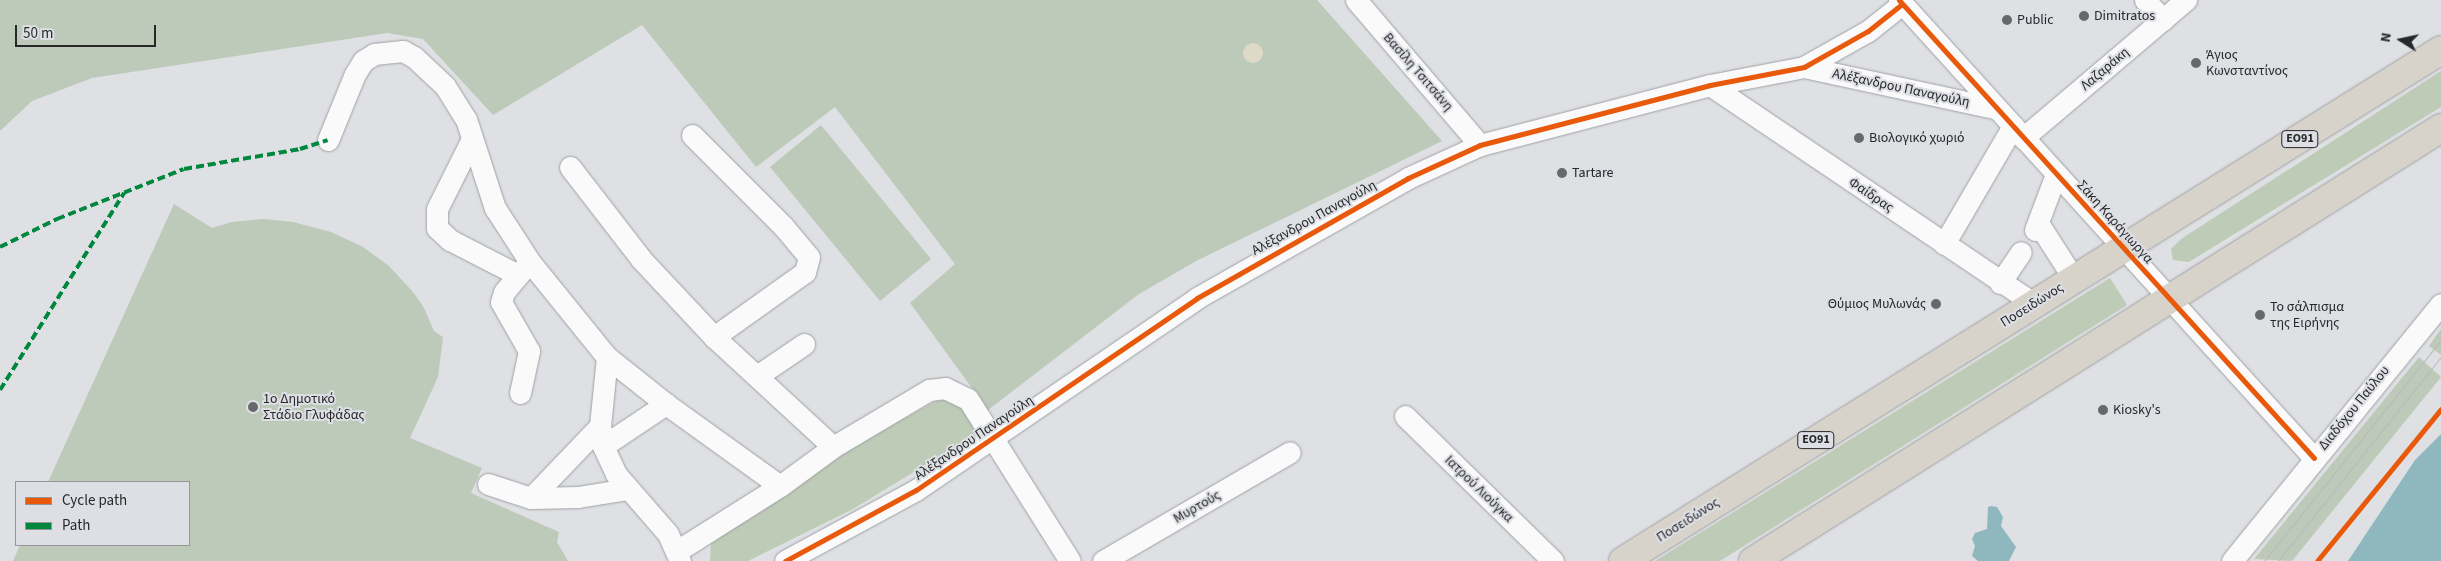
<!DOCTYPE html>
<html>
<head>
<meta charset="utf-8">
<style>
	body { margin:0 }
	#map { position:relative; width:2441px; height:561px; overflow:hidden; background:#dee0e3; font-family:"Source Sans 3",sans-serif }
	div>[style] { position:absolute }
	.green>* { inset:0; background:#bdc9b9 }
	.forest>* { inset:0; background:#bdcbb7 }
	.sand>* { inset:0; background:#dfdac8 }
	.round { border-radius:50% }
	.water>* { inset:0; background:#8fb8be }
	.roads { filter:drop-shadow(0 0 1px #a0a1a4) drop-shadow(0 0 1px #a0a1a4) }
	.minor>* { height:21px; margin:-10.5px; padding:0 10.5px; transform-origin:10.5px; border-radius:10.5px; background:#fafafb }
	.highway>* { height:28px; margin:-14px; padding:0 14px; transform-origin:14px; border-radius:14px; background:#d7d3ca }
	.tram>* { height:1px; margin:-0.5px; padding:0 0.5px; transform-origin:0.5px; border-radius:0.5px; background:#b9b9b9 }
	.quiet>* { height:4px; margin-top:-2px; transform-origin:0; background:repeating-linear-gradient(90deg,#00873e 0 8px,transparent 0 12px) }
	.cycleway>* { height:5px; margin:-2.5px; padding:0 2.5px; transform-origin:2.5px; border-radius:2.5px; background:#e8590c }
	.dots>* { width:14px; height:14px; translate:-50% -50%; box-sizing:border-box; border:2px solid #dddfe4; border-radius:50% }
	span { translate:-50% -50%; white-space:nowrap; text-align:center; line-height:1.15; -webkit-text-stroke:4px #dddfe4; paint-order:stroke }
	.shield-label span { padding:1px 4px; background:#dddfe4; border:1px solid; border-radius:4px; -webkit-text-stroke-width:0 }
	.shield-label { font-size:12px; color:#27282a; font-weight:700 }
	.poi-label { font-size:14px; color:#27282a }
	.left { translate:0 -50%; text-align:left }
	.right { translate:-100% -50%; text-align:right }
	.street-label { font-size:14px; color:#27282a }
	.legend { position:absolute; left:15px; top:481px; width:175px; height:65px; box-sizing:border-box; background:#dddfe4; border:1px solid #94969a; margin:0; padding:6px 9px; list-style:none; font-size:15px; color:#27282a }
	.legend li { display:flex; align-items:center; gap:10px; height:25px }
	.legend b { width:25px; border:1px solid #94969a }
	.north { position:absolute; left:2376px; top:15px; width:50px; height:50px; -webkit-text-stroke:4px #dddfe4; paint-order:stroke; rotate:280deg; font-size:14px; font-weight:700; line-height:20px; text-align:center; color:#27282a }
	.north::after { content:''; display:block; margin:auto; width:18px; height:22px; background:#27282a; clip-path:polygon(50% 0,100% 100%,50% 72%,0 100%) }
	.scale { position:absolute; left:15px; top:25px; width:141px; height:22px; box-sizing:border-box; border:2px solid #27282a; border-top:0; padding-left:6px; font-size:15px; line-height:18px; white-space:nowrap; color:#27282a; -webkit-text-stroke:4px #dddfe4; paint-order:stroke }
</style>
</head>
<body>
<div id="map">
	<div class="green">
		<div style="clip-path:polygon(0 0,1317px 0,1442px 141px,1198px 260px,1139px 294px,988px 410px,910px 303px,955px 264px,835px 107px,756px 167px,642px 25px,493px 115px,423px 39px,387px 33px,92px 78px,32px 101px,0 131px)"></div>
		<div style="clip-path:polygon(821px 125px,931px 259px,880px 301px,770px 167px)"></div>
		<div style="clip-path:polygon(174px 204px,212px 228px,232px 222px,263px 219px,293px 222px,331px 232px,363px 247px,389px 266px,413px 292px,424px 308px,434px 331px,443px 337px,438px 377px,410px 438px,482px 468px,471px 493px,559px 532px,557px 542px,568px 561px,13px 561px,20px 545px,189px 545px,189px 482px,48px 482px)"></div>
		<div style="clip-path:polygon(2441px 329px,2441px 355px,2429px 346px)"></div>
		<div style="clip-path:polygon(2419px 357px,2441px 377px,2292px 561px,2254px 559px)"></div>
	</div>
	<div class="forest">
		<div style="clip-path:polygon(2441px 71px,2441px 107px,2189px 262px,2173px 260px,2171px 249px,2181px 239px)"></div>
		<div style="clip-path:polygon(2110px 278px,2127px 305px,1720px 561px,1655px 561px)"></div>
		<div style="clip-path:polygon(945px 396px,961px 402px,972px 416px,976px 434px,853px 509px,748px 561px,710px 561px,711px 544px,741px 519px,833px 457px)"></div>
	</div>
	<div class="sand">
		<div class="round" style="left:1243px;top:43px;width:20px;height:20px"></div>
	</div>
	<div class="water">
		<div style="clip-path:polygon(2441px 434px,2441px 561px,2348px 561px,2415px 460px)"></div>
		<div style="clip-path:polygon(1991px 506px,1997px 507px,2003px 517px,2001px 526px,2016px 547px,2009px 561px,1978px 561px,1972px 556px,1975px 546px,1972px 539px,1975px 533px,1987px 529px,1988px 507px)"></div>
	</div>
	<div class="roads">
		<div class="minor">
			<div style="left:1356px;top:0;width:191px;rotate:49.5deg"></div>
			<div style="left:1899px;top:0;width:618px;rotate:47.82deg"></div>
			<div style="left:2145px;top:0;width:27px;rotate:48deg"></div>
			<div style="left:1804px;top:67px;width:198px;rotate:12.2deg"></div>
			<div style="left:1710px;top:85px;width:390px;rotate:34deg"></div>
			<div style="left:692px;top:135px;width:129px;rotate:45deg"></div>
			<div style="left:783px;top:226px;width:40px;rotate:50deg"></div>
			<div style="left:809px;top:257px;width:16px;rotate:105deg"></div>
			<div style="left:805px;top:272px;width:112px;rotate:144.5deg"></div>
			<div style="left:2023px;top:138px;width:214px;rotate:-40.3deg"></div>
			<div style="left:328px;top:140px;width:71px;rotate:-67.8deg"></div>
			<div style="left:355px;top:74px;width:15px;rotate:-58deg"></div>
			<div style="left:363px;top:61px;width:13px;rotate:-32deg"></div>
			<div style="left:374px;top:54px;width:29px;rotate:-6deg"></div>
			<div style="left:403px;top:51px;width:13px;rotate:29deg"></div>
			<div style="left:414px;top:57px;width:42px;rotate:43.1deg"></div>
			<div style="left:445px;top:86px;width:39px;rotate:58deg"></div>
			<div style="left:466px;top:119px;width:94px;rotate:72deg"></div>
			<div style="left:495px;top:208px;width:64px;rotate:57.1deg"></div>
			<div style="left:530px;top:262px;width:122px;rotate:51deg"></div>
			<div style="left:607px;top:357px;width:69px;rotate:95.8deg"></div>
			<div style="left:600px;top:426px;width:20px;rotate:81deg"></div>
			<div style="left:603px;top:446px;width:31px;rotate:65deg"></div>
			<div style="left:616px;top:474px;width:79px;rotate:49.1deg"></div>
			<div style="left:668px;top:534px;width:30px;rotate:66deg"></div>
			<div style="left:471px;top:141px;width:76px;rotate:116.6deg"></div>
			<div style="left:437px;top:209px;width:19px;rotate:90deg"></div>
			<div style="left:437px;top:228px;width:18px;rotate:43deg"></div>
			<div style="left:450px;top:240px;width:76px;rotate:27.2deg"></div>
			<div style="left:570px;top:167px;width:116px;rotate:52.3deg"></div>
			<div style="left:641px;top:259px;width:107px;rotate:46.9deg"></div>
			<div style="left:714px;top:337px;width:162px;rotate:42.7deg"></div>
			<div style="left:833px;top:447px;width:112px;rotate:-30.7deg"></div>
			<div style="left:929px;top:390px;width:16px;rotate:-7deg"></div>
			<div style="left:945px;top:388px;width:25px;rotate:26deg"></div>
			<div style="left:968px;top:399px;width:191px;rotate:57.8deg"></div>
			<div style="left:2038px;top:223px;width:67px;rotate:57.3deg"></div>
			<div style="left:2035px;top:230px;width:60px;rotate:-69.4deg"></div>
			<div style="left:1944px;top:244px;width:137px;rotate:-59.7deg"></div>
			<div style="left:2000px;top:283px;width:37px;rotate:-56deg"></div>
			<div style="left:757px;top:376px;width:57px;rotate:-34.2deg"></div>
			<div style="left:520px;top:393px;width:43px;rotate:-77.9deg"></div>
			<div style="left:529px;top:351px;width:56px;rotate:-119.7deg"></div>
			<div style="left:501px;top:302px;width:10px;rotate:-73deg"></div>
			<div style="left:504px;top:292px;width:34px;rotate:-50deg"></div>
			<div style="left:666px;top:404px;width:140px;rotate:35.7deg"></div>
			<div style="left:1405px;top:416px;width:207px;rotate:44.4deg"></div>
			<div style="left:603px;top:446px;width:76px;rotate:-33.7deg"></div>
			<div style="left:666px;top:404px;width:75px;rotate:-141.5deg"></div>
			<div style="left:488px;top:484px;width:45px;rotate:18deg"></div>
			<div style="left:531px;top:498px;width:47px;rotate:-1.2deg"></div>
			<div style="left:578px;top:497px;width:51px;rotate:-9.1deg"></div>
			<div style="left:531px;top:498px;width:100px;rotate:-46.2deg"></div>
			<div style="left:677px;top:551px;width:122px;rotate:-32.3deg"></div>
			<div style="left:780px;top:486px;width:66px;rotate:-36.3deg"></div>
			<div style="left:785px;top:561px;width:149px;rotate:-28.5deg"></div>
			<div style="left:916px;top:490px;width:340px;rotate:-34.3deg"></div>
			<div style="left:1197px;top:298px;width:243px;rotate:-29.6deg"></div>
			<div style="left:1408px;top:178px;width:79px;rotate:-24.6deg"></div>
			<div style="left:1480px;top:145px;width:238px;rotate:-14.6deg"></div>
			<div style="left:1710px;top:85px;width:96px;rotate:-10.8deg"></div>
			<div style="left:1804px;top:67px;width:73px;rotate:-29.4deg"></div>
			<div style="left:1868px;top:31px;width:43px;rotate:-38.5deg"></div>
			<div style="left:1103px;top:561px;width:216px;rotate:-30.2deg"></div>
			<div style="left:2232px;top:561px;width:331px;rotate:-50.9deg"></div>
		</div>
		<div class="highway">
			<div style="left:1623px;top:561px;width:964px;rotate:-31.99deg"></div>
			<div style="left:1753px;top:561px;width:813px;rotate:-32.18deg"></div>
		</div>
	</div>
	<div class="tram">
		<div style="left:2264px;top:561px;width:283px;rotate:-51.3deg"></div>
		<div style="left:2278px;top:561px;width:261px;rotate:-51.4deg"></div>
	</div>
	<div class="quiet">
		<div style="left:0;top:247px;width:64px;rotate:-26.2deg"></div>
		<div style="left:57px;top:219px;width:136px;rotate:-21.5deg"></div>
		<div style="left:184px;top:169px;width:118px;rotate:-9.8deg"></div>
		<div style="left:300px;top:149px;width:29px;rotate:-18deg"></div>
		<div style="left:0;top:390px;width:233px;rotate:-57.8deg"></div>
	</div>
	<div class="cycleway">
		<div style="left:1899px;top:0;width:618px;rotate:47.82deg"></div>
		<div style="left:785px;top:561px;width:149px;rotate:-28.5deg"></div>
		<div style="left:916px;top:490px;width:340px;rotate:-34.3deg"></div>
		<div style="left:1197px;top:298px;width:243px;rotate:-29.6deg"></div>
		<div style="left:1408px;top:178px;width:79px;rotate:-24.6deg"></div>
		<div style="left:1480px;top:145px;width:238px;rotate:-14.6deg"></div>
		<div style="left:1710px;top:85px;width:96px;rotate:-10.8deg"></div>
		<div style="left:1804px;top:67px;width:73px;rotate:-29.4deg"></div>
		<div style="left:1868px;top:31px;width:43px;rotate:-38.5deg"></div>
		<div style="left:2317px;top:561px;width:196px;rotate:-50.8deg"></div>
	</div>
	<div class="dots">
		<div style="left:2084px;top:16px;background:#67686b"></div>
		<div style="left:2007px;top:20px;background:#67686b"></div>
		<div style="left:2196px;top:63px;background:#67686b"></div>
		<div style="left:1859px;top:138px;background:#67686b"></div>
		<div style="left:1562px;top:173px;background:#67686b"></div>
		<div style="left:1936px;top:304px;background:#67686b"></div>
		<div style="left:2260px;top:315px;background:#67686b"></div>
		<div style="left:253px;top:407px;background:#67686b"></div>
		<div style="left:2103px;top:410px;background:#67686b"></div>
	</div>
	<div class="shield-label">
		<span style="left:2300px;top:139px">ΕΟ91</span>
		<span style="left:1816px;top:440px">ΕΟ91</span>
	</div>
	<div class="poi-label">
		<span class="left" style="left:2094px;top:16px">Dimitratos</span>
		<span class="left" style="left:2017px;top:20px">Public</span>
		<span class="left" style="left:2206px;top:63px">Άγιος<br>Κωνσταντίνος</span>
		<span class="left" style="left:1869px;top:138px">Βιολογικό χωριό</span>
		<span class="left" style="left:1572px;top:173px">Tartare</span>
		<span class="right" style="left:1926px;top:304px">Θύμιος Μυλωνάς</span>
		<span class="left" style="left:2270px;top:315px">Το σάλπισμα<br>της Ειρήνης</span>
		<span class="left" style="left:263px;top:407px">1ο Δημοτικό<br>Στάδιο Γλυφάδας</span>
		<span class="left" style="left:2113px;top:410px">Kiosky's</span>
	</div>
	<div class="street-label">
		<span style="left:2105px;top:69px;rotate:-40deg">Λαζαράκη</span>
		<span style="left:1418px;top:72px;rotate:49deg">Βασίλη Τσιτσάνη</span>
		<span style="left:1901px;top:88px;rotate:12deg">Αλέξανδρου Παναγούλη</span>
		<span style="left:1871px;top:195px;rotate:34deg">Φαίδρας</span>
		<span style="left:1314px;top:218px;rotate:-29deg">Αλέξανδρου Παναγούλη</span>
		<span style="left:2115px;top:222px;rotate:48deg">Σάκη Καράγιωργα</span>
		<span style="left:2032px;top:305px;rotate:-32deg">Ποσειδώνος</span>
		<span style="left:2354px;top:408px;rotate:-51deg">Διαδόχου Παύλου</span>
		<span style="left:974px;top:438px;rotate:-34deg">Αλέξανδρου Παναγούλη</span>
		<span style="left:1479px;top:489px;rotate:44deg">Ιατρού Λιούγκα</span>
		<span style="left:1197px;top:507px;rotate:-30deg">Μυρτούς</span>
		<span style="left:1688px;top:520px;rotate:-32deg">Ποσειδώνος</span>
	</div>
	<ul class="legend">
	<li><b style="height:6px;background:#e8590c"></b>Cycle path</li>
	<li><b style="height:6px;background:#00873e"></b>Path</li>
	</ul>
	<div class="north">N</div>
	<div class="scale">50 m</div>
</div>
</body>
</html>
